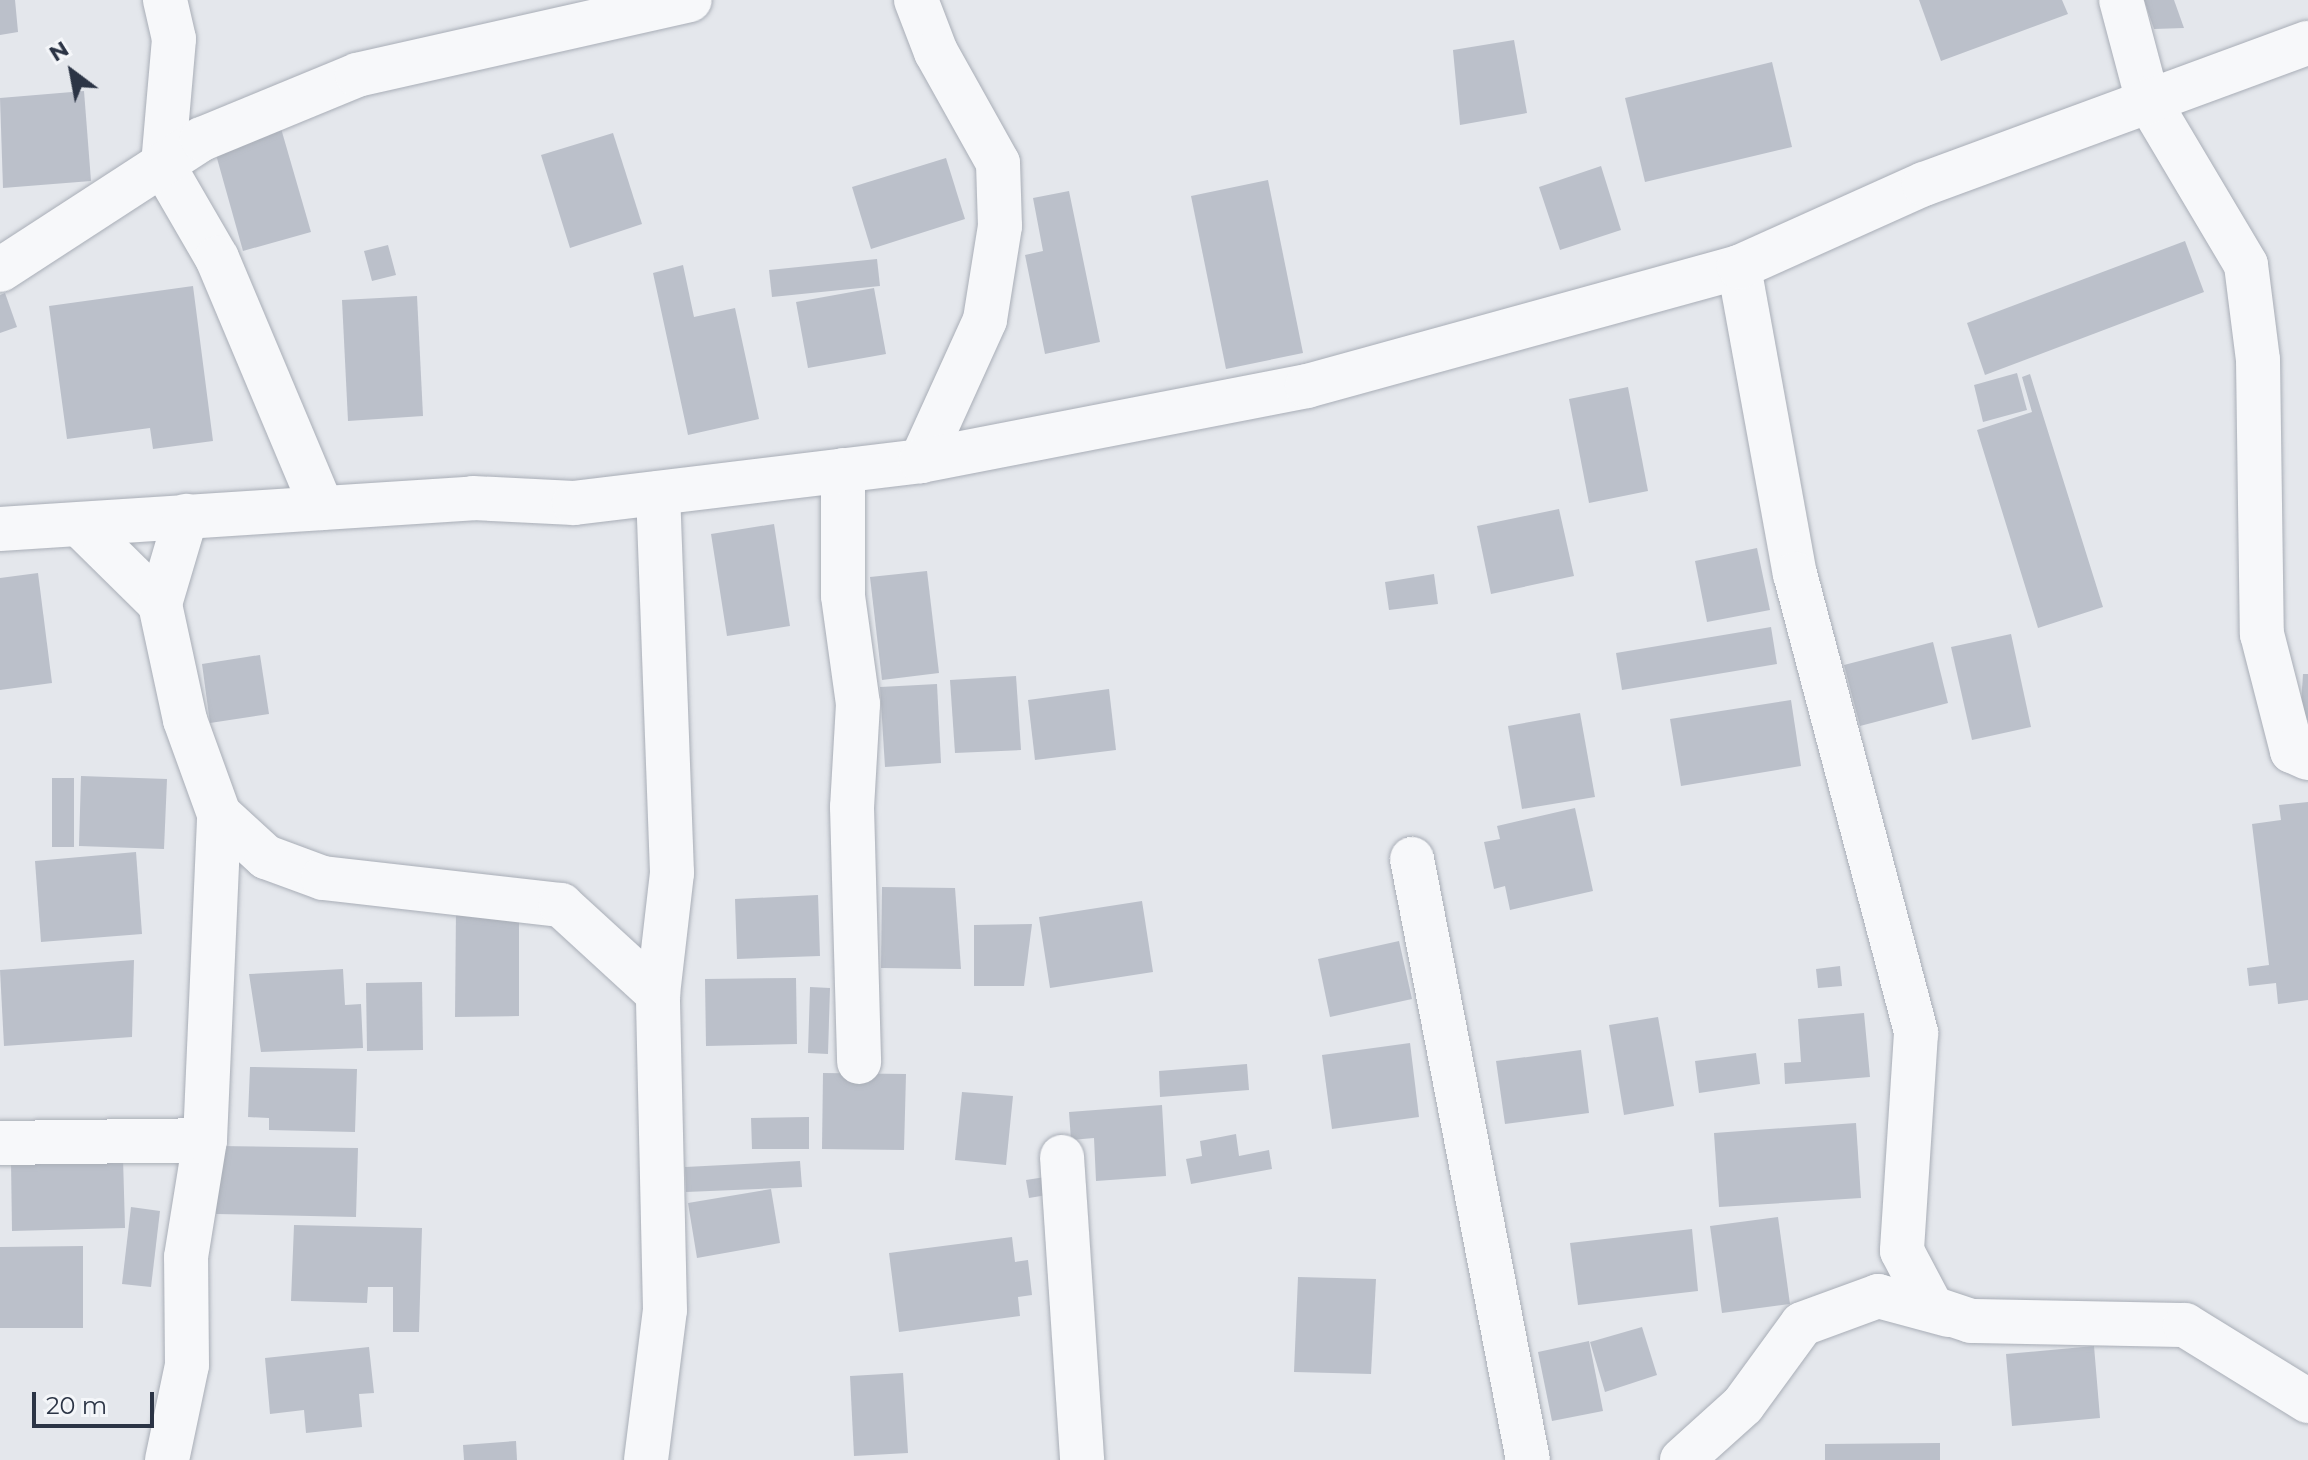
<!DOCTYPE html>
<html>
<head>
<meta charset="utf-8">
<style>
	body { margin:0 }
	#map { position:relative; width:2308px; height:1460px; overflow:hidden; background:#e4e7ec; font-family:Montserrat,sans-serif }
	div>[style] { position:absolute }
	.building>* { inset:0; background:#bbc0ca }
	.roads { filter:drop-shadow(0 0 2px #a9aeb7) drop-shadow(0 0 2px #a9aeb7) }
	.minor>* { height:44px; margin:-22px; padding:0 22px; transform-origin:22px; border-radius:22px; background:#f7f8fa }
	span { translate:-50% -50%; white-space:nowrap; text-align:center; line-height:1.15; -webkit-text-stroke:6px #f4f6f9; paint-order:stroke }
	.north { position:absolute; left:32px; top:32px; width:80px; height:80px; -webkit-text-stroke:6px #f4f6f9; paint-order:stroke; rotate:328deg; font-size:22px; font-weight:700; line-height:32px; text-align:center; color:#2b3445 }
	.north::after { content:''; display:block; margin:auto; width:28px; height:36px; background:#2b3445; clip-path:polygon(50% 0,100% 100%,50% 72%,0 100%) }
	.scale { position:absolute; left:32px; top:1392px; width:122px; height:36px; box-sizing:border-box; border:4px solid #2b3445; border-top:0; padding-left:10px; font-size:24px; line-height:28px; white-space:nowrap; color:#2b3445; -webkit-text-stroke:6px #f4f6f9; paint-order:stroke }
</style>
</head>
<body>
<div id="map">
	<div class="building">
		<div style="clip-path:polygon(0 0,15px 0,18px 32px,0 35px)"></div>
		<div style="clip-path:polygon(1919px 0,2062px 0,2068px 14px,1941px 61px)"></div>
		<div style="clip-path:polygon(2144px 0,2174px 0,2184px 28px,2154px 29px)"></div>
		<div style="clip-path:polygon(1514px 40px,1527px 113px,1460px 125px,1453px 50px)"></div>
		<div style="clip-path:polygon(1772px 62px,1792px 147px,1645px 182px,1625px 98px)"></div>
		<div style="clip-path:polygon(84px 91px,91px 181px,3px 188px,0 98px)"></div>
		<div style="clip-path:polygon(280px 125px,311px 232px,243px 251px,213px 144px)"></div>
		<div style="clip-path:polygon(613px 133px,642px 224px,570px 248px,541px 155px)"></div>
		<div style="clip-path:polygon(946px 158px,965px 219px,871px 249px,852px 187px)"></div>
		<div style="clip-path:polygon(1601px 166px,1621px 230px,1560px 250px,1539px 187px)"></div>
		<div style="clip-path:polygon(1268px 180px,1303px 353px,1226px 369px,1191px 196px)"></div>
		<div style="clip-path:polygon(1069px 191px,1100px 342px,1045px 354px,1025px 255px,1043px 251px,1033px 198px)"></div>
		<div style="clip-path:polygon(2185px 241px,2204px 292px,1985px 375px,1967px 323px)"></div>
		<div style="clip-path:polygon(388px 245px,396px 275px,372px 281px,364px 251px)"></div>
		<div style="clip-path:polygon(877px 259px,880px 286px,772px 297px,769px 270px)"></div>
		<div style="clip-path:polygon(683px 265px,694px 317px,735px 308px,759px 419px,688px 435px,653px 273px)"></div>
		<div style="clip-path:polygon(193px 286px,213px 441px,153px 449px,150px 428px,67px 439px,49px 306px)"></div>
		<div style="clip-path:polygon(874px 288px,886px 354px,808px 368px,796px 302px)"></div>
		<div style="clip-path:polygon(5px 293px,17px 327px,0 333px,0 295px)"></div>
		<div style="clip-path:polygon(417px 296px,423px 416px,348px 421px,342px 300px)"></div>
		<div style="clip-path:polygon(2017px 373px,2027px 410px,1983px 422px,1974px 385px)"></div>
		<div style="clip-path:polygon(2030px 374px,2103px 607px,2038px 628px,1977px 430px,2032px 412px,2022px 377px)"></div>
		<div style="clip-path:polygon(1628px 387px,1648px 491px,1589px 503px,1569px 399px)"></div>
		<div style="clip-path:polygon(1559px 509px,1574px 576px,1491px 594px,1477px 526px)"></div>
		<div style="clip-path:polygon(774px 524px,790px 626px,727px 636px,711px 534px)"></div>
		<div style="clip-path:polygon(1757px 548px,1770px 610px,1707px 622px,1695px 561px)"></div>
		<div style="clip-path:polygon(927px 571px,939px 673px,882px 680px,870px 577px)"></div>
		<div style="clip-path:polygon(38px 573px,52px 683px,0 690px,0 578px)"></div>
		<div style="clip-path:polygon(1434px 574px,1438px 604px,1389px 610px,1385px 582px)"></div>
		<div style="clip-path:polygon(1771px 627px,1777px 664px,1622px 690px,1616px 653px)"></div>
		<div style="clip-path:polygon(2011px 634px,2031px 727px,1972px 740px,1951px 647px)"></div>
		<div style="clip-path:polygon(1933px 642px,1948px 703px,1860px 726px,1844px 665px)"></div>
		<div style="clip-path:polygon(260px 655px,269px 714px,210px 723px,202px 664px)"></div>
		<div style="clip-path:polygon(2303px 674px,2308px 674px,2308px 720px,2300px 720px)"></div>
		<div style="clip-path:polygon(1016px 676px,1021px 750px,955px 753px,950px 680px)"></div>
		<div style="clip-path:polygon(937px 684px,941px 763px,885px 767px,880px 687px)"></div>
		<div style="clip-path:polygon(1109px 689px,1116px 750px,1035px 760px,1028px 700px)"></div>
		<div style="clip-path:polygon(1791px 700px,1801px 766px,1681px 786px,1670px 719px)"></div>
		<div style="clip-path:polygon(1580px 713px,1595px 797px,1522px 809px,1508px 726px)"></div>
		<div style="clip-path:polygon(81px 776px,167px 779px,164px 849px,79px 846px)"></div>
		<div style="clip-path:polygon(52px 778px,74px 778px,74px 847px,52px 847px)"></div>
		<div style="clip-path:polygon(2308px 802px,2308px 1000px,2278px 1004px,2276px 983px,2249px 986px,2247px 968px,2269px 965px,2252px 824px,2281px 820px,2279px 805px)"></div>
		<div style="clip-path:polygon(1575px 808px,1593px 891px,1510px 910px,1505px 886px,1494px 889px,1484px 842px,1500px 839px,1497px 826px)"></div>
		<div style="clip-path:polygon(136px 852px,142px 934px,41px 942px,35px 861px)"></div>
		<div style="clip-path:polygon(882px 887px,955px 888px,961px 969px,881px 968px)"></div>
		<div style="clip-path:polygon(818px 895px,820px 956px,737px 959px,735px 899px)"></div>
		<div style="clip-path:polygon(1142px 901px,1153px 972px,1050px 988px,1039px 917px)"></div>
		<div style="clip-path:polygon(456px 909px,519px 909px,519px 1016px,455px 1017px)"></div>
		<div style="clip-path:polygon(1032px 924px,1024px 986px,974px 986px,974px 925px)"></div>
		<div style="clip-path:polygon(1399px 941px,1412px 999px,1330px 1017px,1318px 959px)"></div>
		<div style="clip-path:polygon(134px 960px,132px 1037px,4px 1046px,0 970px)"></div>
		<div style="clip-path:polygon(1840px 966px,1842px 986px,1818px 988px,1816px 969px)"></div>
		<div style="clip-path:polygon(343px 969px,345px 1005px,361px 1004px,363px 1048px,261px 1052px,249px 974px)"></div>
		<div style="clip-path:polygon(796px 978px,797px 1044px,706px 1046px,705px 979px)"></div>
		<div style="clip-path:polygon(422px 982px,423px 1050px,367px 1051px,366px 983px)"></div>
		<div style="clip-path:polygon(810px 987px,830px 988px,828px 1054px,808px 1053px)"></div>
		<div style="clip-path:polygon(1864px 1013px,1870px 1077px,1785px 1084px,1784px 1063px,1801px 1062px,1798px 1019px)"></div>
		<div style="clip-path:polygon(1658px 1017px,1674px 1106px,1624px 1115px,1609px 1025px)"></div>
		<div style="clip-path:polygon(1410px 1043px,1419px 1117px,1332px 1129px,1322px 1055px)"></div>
		<div style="clip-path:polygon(1581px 1050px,1589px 1113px,1505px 1124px,1496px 1061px)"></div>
		<div style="clip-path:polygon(1756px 1053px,1760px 1084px,1699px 1093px,1695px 1061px)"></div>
		<div style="clip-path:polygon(1247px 1064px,1249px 1090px,1160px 1097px,1159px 1071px)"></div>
		<div style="clip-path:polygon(250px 1067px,357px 1069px,355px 1132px,269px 1130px,269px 1118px,248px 1117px)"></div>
		<div style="clip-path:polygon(823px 1073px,906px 1074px,904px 1150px,822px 1149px)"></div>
		<div style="clip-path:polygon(962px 1092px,1013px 1096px,1006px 1165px,955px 1160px)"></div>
		<div style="clip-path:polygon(1162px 1105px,1166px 1176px,1096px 1181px,1094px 1138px,1071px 1140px,1069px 1112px)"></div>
		<div style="clip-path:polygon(809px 1117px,809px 1149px,752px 1149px,751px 1118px)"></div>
		<div style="clip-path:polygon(1856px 1123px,1861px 1198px,1719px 1207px,1714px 1133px)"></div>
		<div style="clip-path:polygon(1236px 1134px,1239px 1156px,1269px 1150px,1272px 1169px,1191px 1184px,1186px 1159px,1202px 1156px,1200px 1141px)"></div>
		<div style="clip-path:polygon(218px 1146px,358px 1148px,356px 1217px,216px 1214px)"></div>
		<div style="clip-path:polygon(123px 1158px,125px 1228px,12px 1231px,11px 1161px)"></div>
		<div style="clip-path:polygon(800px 1161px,802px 1187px,686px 1192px,685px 1167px)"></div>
		<div style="clip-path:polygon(1045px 1177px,1047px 1195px,1029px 1198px,1026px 1180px)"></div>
		<div style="clip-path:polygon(771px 1189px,780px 1243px,697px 1258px,688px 1203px)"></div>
		<div style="clip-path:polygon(131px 1207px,160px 1211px,151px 1287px,122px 1284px)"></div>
		<div style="clip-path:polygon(1778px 1217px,1790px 1304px,1722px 1313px,1710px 1226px)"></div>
		<div style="clip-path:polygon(294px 1225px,422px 1228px,419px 1332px,393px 1332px,393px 1287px,368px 1287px,367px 1303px,291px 1301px)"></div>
		<div style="clip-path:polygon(1692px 1229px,1698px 1291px,1578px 1305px,1570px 1243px)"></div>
		<div style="clip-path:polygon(1012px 1237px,1015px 1262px,1028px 1260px,1032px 1295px,1018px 1297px,1020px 1316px,899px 1332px,889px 1253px)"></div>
		<div style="clip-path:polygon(83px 1246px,83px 1328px,0 1328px,0 1247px)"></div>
		<div style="clip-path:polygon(1298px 1277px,1376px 1279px,1371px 1374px,1294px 1372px)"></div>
		<div style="clip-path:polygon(1642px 1327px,1657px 1375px,1605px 1392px,1590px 1342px)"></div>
		<div style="clip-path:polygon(1589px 1341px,1603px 1411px,1552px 1421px,1538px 1352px)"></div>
		<div style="clip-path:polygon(2094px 1346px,2100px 1418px,2012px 1426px,2006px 1354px)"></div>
		<div style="clip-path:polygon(369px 1347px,374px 1393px,359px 1394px,362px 1427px,306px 1433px,304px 1410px,270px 1414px,265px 1358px)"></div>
		<div style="clip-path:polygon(903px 1373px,908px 1453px,854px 1456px,850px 1376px)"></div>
		<div style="clip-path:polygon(516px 1441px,517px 1460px,464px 1460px,463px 1445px)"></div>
		<div style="clip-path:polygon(1940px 1443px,1940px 1460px,1825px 1460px,1825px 1444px)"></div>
	</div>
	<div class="roads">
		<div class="minor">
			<div style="left:165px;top:0;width:40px;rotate:77deg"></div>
			<div style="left:174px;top:39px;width:126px;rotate:95deg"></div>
			<div style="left:163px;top:165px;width:108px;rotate:59.9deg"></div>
			<div style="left:217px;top:258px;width:271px;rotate:67.2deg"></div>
			<div style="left:916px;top:0;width:56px;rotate:69deg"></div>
			<div style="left:936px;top:52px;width:127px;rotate:60.8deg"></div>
			<div style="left:998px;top:163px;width:63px;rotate:88.2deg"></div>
			<div style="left:1000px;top:226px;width:95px;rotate:99.1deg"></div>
			<div style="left:985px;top:320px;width:155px;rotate:114.4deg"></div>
			<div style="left:2121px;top:0;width:101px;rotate:75.1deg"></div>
			<div style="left:2147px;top:98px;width:194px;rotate:59.3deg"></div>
			<div style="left:2246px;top:265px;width:96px;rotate:82.8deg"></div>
			<div style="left:2258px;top:360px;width:274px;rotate:89.2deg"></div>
			<div style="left:2262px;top:634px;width:121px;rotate:75.6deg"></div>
			<div style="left:2292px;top:751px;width:17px;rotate:24deg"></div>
			<div style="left:1739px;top:267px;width:312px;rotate:79.7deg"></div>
			<div style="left:1795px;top:574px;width:475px;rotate:75.2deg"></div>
			<div style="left:1916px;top:1033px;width:218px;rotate:93.7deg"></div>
			<div style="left:1902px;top:1251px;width:64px;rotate:62.2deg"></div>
			<div style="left:1932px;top:1308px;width:41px;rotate:18.4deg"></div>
			<div style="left:1971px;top:1321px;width:214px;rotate:1.1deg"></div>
			<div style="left:2185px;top:1325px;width:145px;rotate:31.7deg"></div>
			<div style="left:0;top:270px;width:241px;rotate:-33deg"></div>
			<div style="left:202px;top:139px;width:168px;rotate:-22.4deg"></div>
			<div style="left:357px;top:75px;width:341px;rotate:-12.7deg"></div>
			<div style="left:843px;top:470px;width:126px;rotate:90deg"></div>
			<div style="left:843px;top:596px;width:109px;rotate:82.1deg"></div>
			<div style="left:858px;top:704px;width:103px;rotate:93.3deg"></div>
			<div style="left:852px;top:807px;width:255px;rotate:88.4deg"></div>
			<div style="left:81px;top:526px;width:111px;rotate:44.6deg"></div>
			<div style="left:0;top:529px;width:474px;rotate:-3.7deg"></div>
			<div style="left:473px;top:498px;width:101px;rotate:2.8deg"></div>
			<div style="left:574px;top:503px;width:350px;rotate:-6.9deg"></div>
			<div style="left:921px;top:461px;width:393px;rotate:-11deg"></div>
			<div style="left:1307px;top:386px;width:448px;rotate:-15.4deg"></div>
			<div style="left:1739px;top:267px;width:203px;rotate:-24.2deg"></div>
			<div style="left:1924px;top:184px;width:409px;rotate:-20.2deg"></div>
			<div style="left:219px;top:814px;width:64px;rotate:42.5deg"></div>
			<div style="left:266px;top:857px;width:61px;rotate:20.2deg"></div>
			<div style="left:323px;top:878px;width:240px;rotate:6.5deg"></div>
			<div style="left:561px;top:905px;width:132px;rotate:42.5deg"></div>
			<div style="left:1412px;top:859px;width:612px;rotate:79.08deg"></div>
			<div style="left:0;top:1143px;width:205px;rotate:-0.8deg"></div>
			<div style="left:1062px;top:1157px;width:304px;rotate:86.2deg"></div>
			<div style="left:167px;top:1460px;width:97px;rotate:-78.1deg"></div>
			<div style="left:187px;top:1365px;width:108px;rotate:-90.5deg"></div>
			<div style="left:186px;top:1257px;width:119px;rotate:-80.8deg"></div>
			<div style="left:205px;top:1140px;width:326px;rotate:-87.5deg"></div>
			<div style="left:219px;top:814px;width:100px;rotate:-109.9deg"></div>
			<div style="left:185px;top:720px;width:119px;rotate:-102.2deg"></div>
			<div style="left:160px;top:604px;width:92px;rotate:-73.5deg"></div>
			<div style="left:646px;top:1460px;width:151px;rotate:-82.8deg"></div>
			<div style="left:665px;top:1310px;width:316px;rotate:-91.3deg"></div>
			<div style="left:658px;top:994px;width:122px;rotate:-83.4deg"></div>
			<div style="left:672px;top:873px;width:380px;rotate:-92.1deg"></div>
			<div style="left:1682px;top:1460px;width:82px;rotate:-42deg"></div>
			<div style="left:1743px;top:1405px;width:100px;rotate:-53.9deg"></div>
			<div style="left:1802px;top:1324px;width:81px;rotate:-20.2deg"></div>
			<div style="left:1878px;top:1296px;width:73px;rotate:15deg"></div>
		</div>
	</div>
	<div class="north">N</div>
	<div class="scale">20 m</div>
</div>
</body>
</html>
